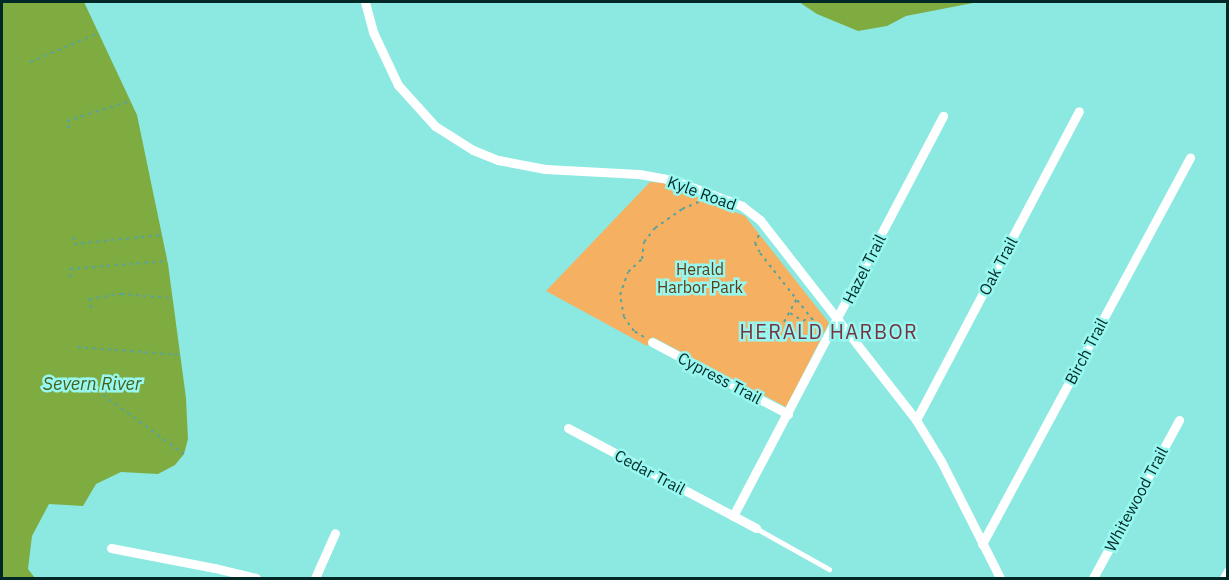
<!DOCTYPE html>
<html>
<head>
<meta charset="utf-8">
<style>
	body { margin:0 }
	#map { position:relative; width:1229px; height:580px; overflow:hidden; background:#8be9e2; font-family:"IBM Plex Sans",sans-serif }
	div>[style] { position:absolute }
	.green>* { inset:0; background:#f5b161 }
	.water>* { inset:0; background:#7fac41 }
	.path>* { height:2px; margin-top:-1px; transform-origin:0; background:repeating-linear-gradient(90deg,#58a39d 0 3px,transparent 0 7.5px) }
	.service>* { height:4.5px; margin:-2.25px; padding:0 2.25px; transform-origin:2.25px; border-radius:2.25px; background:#fff }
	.minor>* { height:9px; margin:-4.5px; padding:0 4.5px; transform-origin:4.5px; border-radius:4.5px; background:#fff }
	span { translate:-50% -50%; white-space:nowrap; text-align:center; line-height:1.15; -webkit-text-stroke:5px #98f7ef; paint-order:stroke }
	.street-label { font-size:16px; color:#002826 }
	.park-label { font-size:16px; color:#5d3d16 }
	.water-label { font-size:18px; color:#456219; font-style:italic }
	.quarter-label { font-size:20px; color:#793242; letter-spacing:1.5px }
	.frame { position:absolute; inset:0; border:3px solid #002826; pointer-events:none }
</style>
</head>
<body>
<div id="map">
	<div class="green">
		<div style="clip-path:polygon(650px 182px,663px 183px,745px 216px,829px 323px,786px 407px,653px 337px,647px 346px,546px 291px)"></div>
	</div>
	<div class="water">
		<div style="clip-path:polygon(2px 2px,84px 2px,137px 115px,168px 264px,186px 398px,188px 439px,184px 454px,175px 465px,158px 474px,121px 472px,96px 484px,83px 506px,49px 504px,32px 536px,28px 569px,35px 578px,2px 578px)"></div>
		<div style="clip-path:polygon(799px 2px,978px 2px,906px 16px,887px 26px,858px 31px,817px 14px)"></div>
	</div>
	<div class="path">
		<div style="left:30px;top:62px;width:75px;rotate:-22.8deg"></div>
		<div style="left:69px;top:128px;width:7px;rotate:-106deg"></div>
		<div style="left:67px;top:121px;width:66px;rotate:-17.6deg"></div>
		<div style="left:759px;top:235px;width:9px;rotate:117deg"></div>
		<div style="left:755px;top:243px;width:11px;rotate:63deg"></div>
		<div style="left:760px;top:253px;width:97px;rotate:51.7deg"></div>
		<div style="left:74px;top:237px;width:7px;rotate:90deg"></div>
		<div style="left:74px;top:244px;width:88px;rotate:-5.8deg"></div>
		<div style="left:70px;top:277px;width:8px;rotate:-90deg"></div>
		<div style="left:70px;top:269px;width:97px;rotate:-4.7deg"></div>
		<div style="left:91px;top:308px;width:9px;rotate:-103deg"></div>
		<div style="left:89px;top:299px;width:32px;rotate:-9deg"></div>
		<div style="left:121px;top:294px;width:51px;rotate:4.5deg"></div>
		<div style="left:790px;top:313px;width:15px;rotate:32deg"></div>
		<div style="left:803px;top:321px;width:8px;rotate:-30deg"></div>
		<div style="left:784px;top:322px;width:26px;rotate:-61deg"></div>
		<div style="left:644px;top:337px;width:12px;rotate:-149deg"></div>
		<div style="left:634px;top:331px;width:17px;rotate:-126deg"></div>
		<div style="left:624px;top:317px;width:22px;rotate:-100deg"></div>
		<div style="left:620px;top:295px;width:24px;rotate:-71deg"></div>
		<div style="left:628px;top:272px;width:19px;rotate:-43deg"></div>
		<div style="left:642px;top:259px;width:17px;rotate:-83deg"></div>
		<div style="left:644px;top:242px;width:18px;rotate:-52deg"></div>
		<div style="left:655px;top:228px;width:33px;rotate:-35deg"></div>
		<div style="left:682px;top:209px;width:21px;rotate:-23deg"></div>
		<div style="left:78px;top:347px;width:102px;rotate:4.5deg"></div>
		<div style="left:103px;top:395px;width:100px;rotate:36.1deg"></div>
	</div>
	<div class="service">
		<div style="left:756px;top:528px;width:84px;rotate:29.3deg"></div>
	</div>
	<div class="minor">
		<div style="left:365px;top:2px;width:31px;rotate:75deg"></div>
		<div style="left:373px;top:32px;width:59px;rotate:64.7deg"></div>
		<div style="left:398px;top:85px;width:55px;rotate:47.9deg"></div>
		<div style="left:435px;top:126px;width:45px;rotate:32.3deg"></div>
		<div style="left:473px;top:150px;width:27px;rotate:22deg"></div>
		<div style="left:498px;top:160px;width:48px;rotate:10.8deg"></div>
		<div style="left:545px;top:169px;width:94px;rotate:3deg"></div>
		<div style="left:639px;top:174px;width:35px;rotate:10deg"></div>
		<div style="left:673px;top:180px;width:74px;rotate:20.6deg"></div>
		<div style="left:742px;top:206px;width:23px;rotate:38deg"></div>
		<div style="left:760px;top:220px;width:254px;rotate:52deg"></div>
		<div style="left:916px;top:420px;width:48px;rotate:58.6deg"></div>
		<div style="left:941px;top:461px;width:131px;rotate:63.2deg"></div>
		<div style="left:652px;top:342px;width:154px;rotate:27.9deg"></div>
		<div style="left:916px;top:420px;width:349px;rotate:-62.2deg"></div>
		<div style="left:568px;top:428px;width:213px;rotate:28deg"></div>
		<div style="left:733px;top:516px;width:452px;rotate:-62.3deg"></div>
		<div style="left:982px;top:544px;width:439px;rotate:-61.7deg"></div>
		<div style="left:111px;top:548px;width:106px;rotate:10.9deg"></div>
		<div style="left:215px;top:568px;width:42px;rotate:13.7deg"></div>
		<div style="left:315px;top:578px;width:49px;rotate:-66deg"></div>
		<div style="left:1093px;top:578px;width:180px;rotate:-61.4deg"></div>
		<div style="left:1224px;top:578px;width:8px;rotate:-60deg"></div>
	</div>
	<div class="street-label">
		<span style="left:702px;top:193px;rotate:20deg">Kyle Road</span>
		<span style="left:998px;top:266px;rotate:-62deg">Oak Trail</span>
		<span style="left:864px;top:269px;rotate:-63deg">Hazel Trail</span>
		<span style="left:1086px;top:351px;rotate:-62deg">Birch Trail</span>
		<span style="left:720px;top:378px;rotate:28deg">Cypress Trail</span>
		<span style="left:650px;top:472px;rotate:28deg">Cedar Trail</span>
		<span style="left:1136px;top:499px;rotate:-62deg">Whitewood Trail</span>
	</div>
	<div class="park-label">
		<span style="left:700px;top:278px">Herald<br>Harbor Park</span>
	</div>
	<div class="water-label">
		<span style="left:92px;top:384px">Severn River</span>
	</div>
	<div class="quarter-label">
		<span style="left:829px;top:331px">HERALD HARBOR</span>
	</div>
	<div class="frame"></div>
</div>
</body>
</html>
